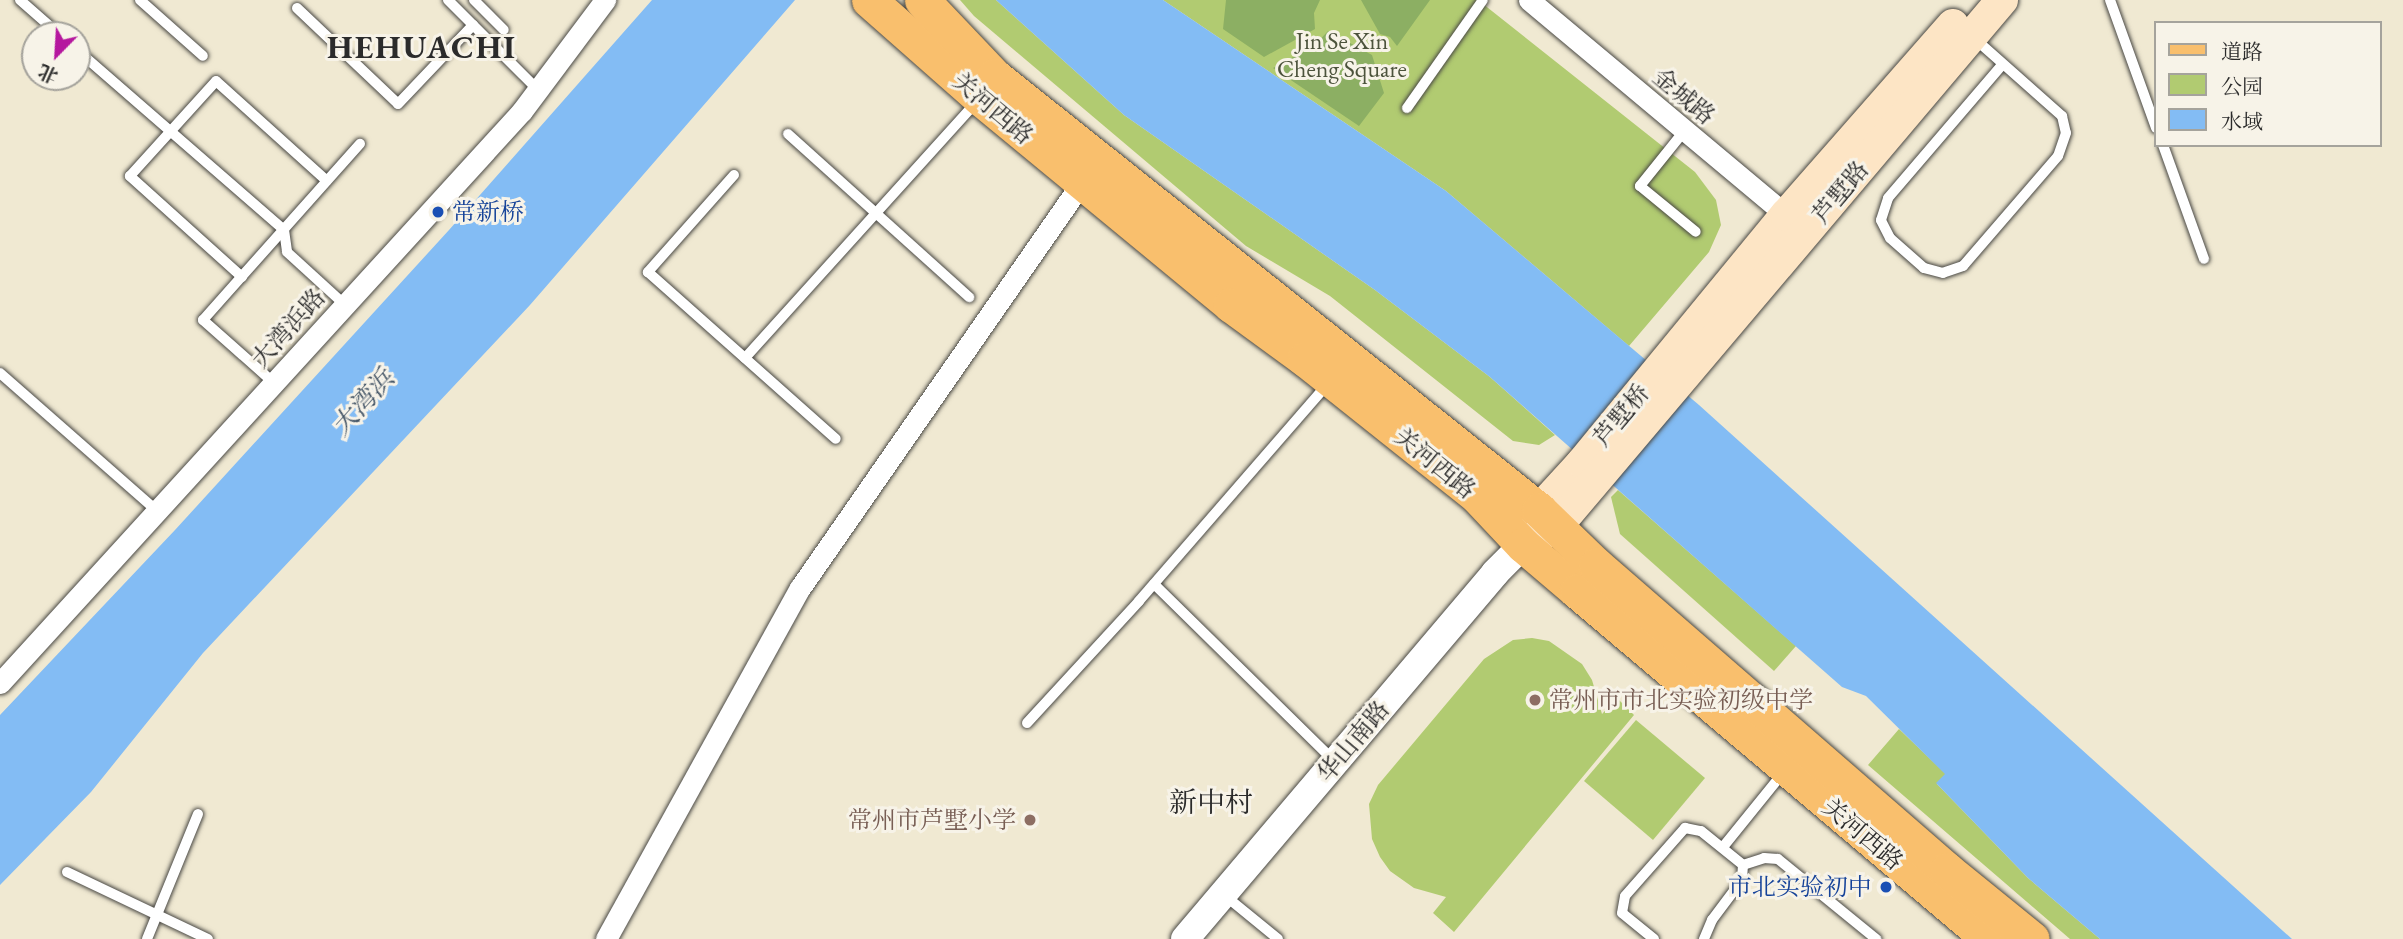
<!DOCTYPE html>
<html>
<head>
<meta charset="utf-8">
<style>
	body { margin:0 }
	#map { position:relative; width:2403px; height:939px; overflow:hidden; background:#f0e9d2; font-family:"EB Garamond","Noto Serif SC",serif }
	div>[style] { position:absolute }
	.green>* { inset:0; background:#b1cb71 }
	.forest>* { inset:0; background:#8caf63 }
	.water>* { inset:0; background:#83bcf4 }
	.roads { filter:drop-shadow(0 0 2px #494844) drop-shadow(0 0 2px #494844) }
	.service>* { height:10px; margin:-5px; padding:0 5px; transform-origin:5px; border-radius:5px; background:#fff }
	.minor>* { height:21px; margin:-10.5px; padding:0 10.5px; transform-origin:10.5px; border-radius:10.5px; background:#fff }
	.tertiary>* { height:28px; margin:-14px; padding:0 14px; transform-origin:14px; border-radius:14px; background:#fff }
	.secondary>* { height:32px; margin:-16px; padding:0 16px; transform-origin:16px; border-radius:16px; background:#fde5c5 }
	.primary>* { height:35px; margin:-17.5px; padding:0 17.5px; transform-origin:17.5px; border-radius:17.5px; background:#f9bf6d }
	.dots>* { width:19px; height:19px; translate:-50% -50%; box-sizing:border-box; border:4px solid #f7f3e8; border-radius:50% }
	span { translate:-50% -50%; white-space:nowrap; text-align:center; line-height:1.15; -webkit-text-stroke:6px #f7f3e8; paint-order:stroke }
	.park-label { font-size:24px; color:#4c533c }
	.street-label { font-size:24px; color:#2b2b2b }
	.transit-label { font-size:24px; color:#164399 }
	.left { translate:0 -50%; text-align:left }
	.right { translate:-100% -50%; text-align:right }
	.education-label { font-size:24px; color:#785e54 }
	.water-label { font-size:26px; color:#455667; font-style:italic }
	.quarter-label { font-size:28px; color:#2b2b2b }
	.district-label { font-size:32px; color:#2b2b2b; font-weight:700; letter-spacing:2px }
	.legend { position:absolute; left:2154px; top:21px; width:228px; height:126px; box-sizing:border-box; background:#f7f3e8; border:2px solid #a5a39c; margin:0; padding:9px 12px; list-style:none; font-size:21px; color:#2b2b2b }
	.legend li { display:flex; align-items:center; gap:14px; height:35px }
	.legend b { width:35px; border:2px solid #a5a39c }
	.north { position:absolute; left:21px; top:21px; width:70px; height:70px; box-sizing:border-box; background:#f7f3e8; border:2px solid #a5a39c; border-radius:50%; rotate:204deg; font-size:19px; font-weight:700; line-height:28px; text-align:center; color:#2b2b2b }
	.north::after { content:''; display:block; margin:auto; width:24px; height:32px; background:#b5179e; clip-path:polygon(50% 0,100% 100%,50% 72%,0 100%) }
</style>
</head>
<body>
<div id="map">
	<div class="green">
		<div style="clip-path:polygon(960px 0,996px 0,1124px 115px,1375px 290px,1490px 377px,1555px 435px,1539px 445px,1513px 441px,1330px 296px,1246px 246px,974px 16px)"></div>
		<div style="clip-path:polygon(1163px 0,1478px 0,1695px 172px,1716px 200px,1721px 225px,1709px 252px,1629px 346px,1446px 191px)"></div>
		<div style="clip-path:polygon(1618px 490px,1796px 646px,1774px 671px,1620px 534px,1611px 497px)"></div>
		<div style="clip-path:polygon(1532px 638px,1549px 641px,1582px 664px,1592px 680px,1602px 714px,1617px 698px,1634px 715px,1454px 932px,1433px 913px,1446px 897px,1414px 888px,1390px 871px,1380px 857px,1372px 839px,1369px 804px,1378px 785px,1484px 659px,1513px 640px)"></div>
		<div style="clip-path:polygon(1636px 720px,1705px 778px,1653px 840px,1584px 781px)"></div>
		<div style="clip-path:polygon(1899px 729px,1946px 774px,1937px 784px,2028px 878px,2100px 939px,2070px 939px,1868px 765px)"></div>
	</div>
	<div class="forest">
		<div style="clip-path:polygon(1226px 0,1320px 0,1314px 13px,1315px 29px,1264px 57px,1223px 29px)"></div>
		<div style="clip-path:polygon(1361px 0,1430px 0,1397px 46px,1390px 37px,1380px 34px)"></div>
		<div style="clip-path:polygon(1328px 31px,1372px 55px,1384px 93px,1359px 126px,1273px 68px,1315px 45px)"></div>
	</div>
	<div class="water">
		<div style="clip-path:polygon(652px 0,795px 0,530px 305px,203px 653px,91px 792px,0 885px,0 715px,175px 530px,449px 230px)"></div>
		<div style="clip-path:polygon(996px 0,1163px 0,1446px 191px,1699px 405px,2292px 939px,2100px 939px,2028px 878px,1936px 783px,1945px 774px,1866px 696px,1842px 687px,1490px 377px,1375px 290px,1124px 115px)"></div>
	</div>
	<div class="roads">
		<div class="service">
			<div style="left:20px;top:0;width:53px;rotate:41.2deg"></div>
			<div style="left:140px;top:0;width:84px;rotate:41.6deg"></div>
			<div style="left:448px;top:0;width:127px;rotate:45deg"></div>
			<div style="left:474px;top:0;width:42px;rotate:45deg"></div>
			<div style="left:2110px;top:0;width:136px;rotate:70.2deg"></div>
			<div style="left:297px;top:8px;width:139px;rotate:43.5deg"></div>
			<div style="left:398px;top:104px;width:109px;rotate:-46.5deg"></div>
			<div style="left:1974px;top:38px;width:118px;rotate:41.6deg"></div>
			<div style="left:2062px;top:116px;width:17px;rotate:77deg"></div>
			<div style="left:2066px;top:133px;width:24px;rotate:109deg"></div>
			<div style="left:2058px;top:156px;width:145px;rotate:130.8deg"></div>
			<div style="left:1963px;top:266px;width:21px;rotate:161deg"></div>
			<div style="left:1943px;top:273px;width:20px;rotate:-165deg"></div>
			<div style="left:1924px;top:268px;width:45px;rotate:-138.6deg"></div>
			<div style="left:1890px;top:238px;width:20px;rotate:-117deg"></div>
			<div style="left:1881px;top:220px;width:23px;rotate:-72deg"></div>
			<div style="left:1888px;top:198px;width:175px;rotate:-49.4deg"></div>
			<div style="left:77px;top:50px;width:274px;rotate:41deg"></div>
			<div style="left:284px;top:230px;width:22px;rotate:82deg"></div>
			<div style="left:287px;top:252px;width:79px;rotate:42.4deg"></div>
			<div style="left:1407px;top:108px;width:132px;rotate:-54.9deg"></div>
			<div style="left:1685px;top:130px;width:72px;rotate:128.8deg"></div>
			<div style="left:1640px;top:186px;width:72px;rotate:39.4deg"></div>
			<div style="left:788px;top:134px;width:244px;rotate:42deg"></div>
			<div style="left:2163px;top:145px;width:121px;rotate:70.2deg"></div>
			<div style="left:734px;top:175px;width:130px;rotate:131.6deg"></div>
			<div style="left:648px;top:272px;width:251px;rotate:41.6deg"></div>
			<div style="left:242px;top:277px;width:151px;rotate:-138deg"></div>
			<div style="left:130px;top:176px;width:128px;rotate:-47.8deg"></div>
			<div style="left:216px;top:81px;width:149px;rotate:42deg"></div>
			<div style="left:745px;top:358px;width:348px;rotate:-47.9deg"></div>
			<div style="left:0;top:373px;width:209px;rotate:41.3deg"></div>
			<div style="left:274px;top:383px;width:95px;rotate:-138.4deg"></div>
			<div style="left:203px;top:320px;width:236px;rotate:-48.3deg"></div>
			<div style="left:1154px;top:584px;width:251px;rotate:44.5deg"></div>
			<div style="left:1027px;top:723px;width:166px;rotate:-47.4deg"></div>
			<div style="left:1139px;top:601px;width:286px;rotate:-49deg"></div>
			<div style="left:1723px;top:847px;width:95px;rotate:-51deg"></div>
			<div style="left:1743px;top:865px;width:22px;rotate:-18deg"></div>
			<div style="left:1764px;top:858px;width:14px;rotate:4deg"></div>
			<div style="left:1778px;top:859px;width:127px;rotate:39.2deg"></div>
			<div style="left:67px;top:872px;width:156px;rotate:25.4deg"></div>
			<div style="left:1223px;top:894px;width:71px;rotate:39.3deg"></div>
			<div style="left:147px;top:939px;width:135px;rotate:-67.8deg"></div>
			<div style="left:1654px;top:939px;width:41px;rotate:-140.9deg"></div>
			<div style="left:1622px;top:913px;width:17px;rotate:-80deg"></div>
			<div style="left:1625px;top:896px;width:91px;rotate:-48.6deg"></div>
			<div style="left:1685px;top:828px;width:16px;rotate:11deg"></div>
			<div style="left:1701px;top:831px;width:54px;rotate:39deg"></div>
			<div style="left:1743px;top:865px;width:15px;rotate:94deg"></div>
			<div style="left:1742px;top:880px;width:50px;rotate:126.9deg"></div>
			<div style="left:1712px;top:920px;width:21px;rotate:113deg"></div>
		</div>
		<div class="minor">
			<div style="left:1529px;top:0;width:348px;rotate:39.9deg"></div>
			<div style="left:0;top:683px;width:774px;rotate:-47.62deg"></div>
			<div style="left:522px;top:111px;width:139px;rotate:-53.2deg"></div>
			<div style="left:606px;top:939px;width:401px;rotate:-61.1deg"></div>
			<div style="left:800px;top:588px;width:494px;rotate:-55.2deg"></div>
		</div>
		<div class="tertiary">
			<div style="left:1185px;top:939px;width:480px;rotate:-49.7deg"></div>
			<div style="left:1495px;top:573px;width:40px;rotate:-45deg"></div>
		</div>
		<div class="secondary">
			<div style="left:1529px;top:532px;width:24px;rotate:-66deg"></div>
			<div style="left:1539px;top:510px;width:64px;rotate:-47.5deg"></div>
			<div style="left:1582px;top:463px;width:321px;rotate:-50.6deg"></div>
			<div style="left:1786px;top:215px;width:253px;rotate:-48.7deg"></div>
			<div style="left:1533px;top:539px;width:27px;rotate:-28deg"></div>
			<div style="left:1557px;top:526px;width:689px;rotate:-49.77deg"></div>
		</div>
		<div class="primary">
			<div style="left:869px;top:0;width:148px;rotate:41.4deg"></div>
			<div style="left:980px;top:98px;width:325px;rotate:39.5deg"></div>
			<div style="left:1231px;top:305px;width:92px;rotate:36.1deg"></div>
			<div style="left:1305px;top:359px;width:217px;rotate:38.5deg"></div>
			<div style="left:1475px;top:494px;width:70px;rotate:46.7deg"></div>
			<div style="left:1523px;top:545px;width:71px;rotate:40.4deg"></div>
			<div style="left:1577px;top:591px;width:539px;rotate:40.19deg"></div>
			<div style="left:922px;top:0;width:105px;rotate:46.5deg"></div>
			<div style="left:994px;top:76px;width:697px;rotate:38.53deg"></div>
			<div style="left:1539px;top:510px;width:79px;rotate:44deg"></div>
			<div style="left:1596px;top:565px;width:465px;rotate:41deg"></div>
			<div style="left:1947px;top:870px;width:109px;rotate:39.1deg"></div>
		</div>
	</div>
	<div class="dots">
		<div style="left:438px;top:212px;background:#1a4fb4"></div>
		<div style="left:1535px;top:700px;background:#8d6e63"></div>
		<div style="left:1030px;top:820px;background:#8d6e63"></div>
		<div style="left:1886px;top:887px;background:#1a4fb4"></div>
	</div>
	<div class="park-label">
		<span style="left:1342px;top:55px">Jin Se Xin<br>Cheng Square</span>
	</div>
	<div class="street-label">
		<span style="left:1684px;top:96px;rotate:40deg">金城路</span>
		<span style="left:993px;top:108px;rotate:40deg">关河西路</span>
		<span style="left:1840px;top:192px;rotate:-50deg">芦墅路</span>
		<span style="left:288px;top:328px;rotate:-48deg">大湾浜路</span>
		<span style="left:1621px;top:415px;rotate:-50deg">芦墅桥</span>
		<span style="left:1435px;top:463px;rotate:39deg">关河西路</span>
		<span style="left:1353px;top:741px;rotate:-50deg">华山南路</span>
		<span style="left:1863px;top:834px;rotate:40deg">关河西路</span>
	</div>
	<div class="transit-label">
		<span class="left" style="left:452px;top:212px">常新桥</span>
		<span class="right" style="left:1872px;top:887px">市北实验初中</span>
	</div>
	<div class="education-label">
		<span class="left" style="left:1549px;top:700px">常州市市北实验初级中学</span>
		<span class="right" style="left:1016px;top:820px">常州市芦墅小学</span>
	</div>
	<div class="water-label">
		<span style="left:363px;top:403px;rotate:-48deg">大湾浜</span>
	</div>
	<div class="quarter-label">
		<span style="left:1211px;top:802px">新中村</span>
	</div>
	<div class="district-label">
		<span style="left:422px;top:47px">HEHUACHI</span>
	</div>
	<ul class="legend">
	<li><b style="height:9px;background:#f9bf6d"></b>道路</li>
	<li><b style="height:19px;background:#b1cb71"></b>公园</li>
	<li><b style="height:19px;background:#83bcf4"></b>水域</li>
	</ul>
	<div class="north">北</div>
</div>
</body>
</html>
